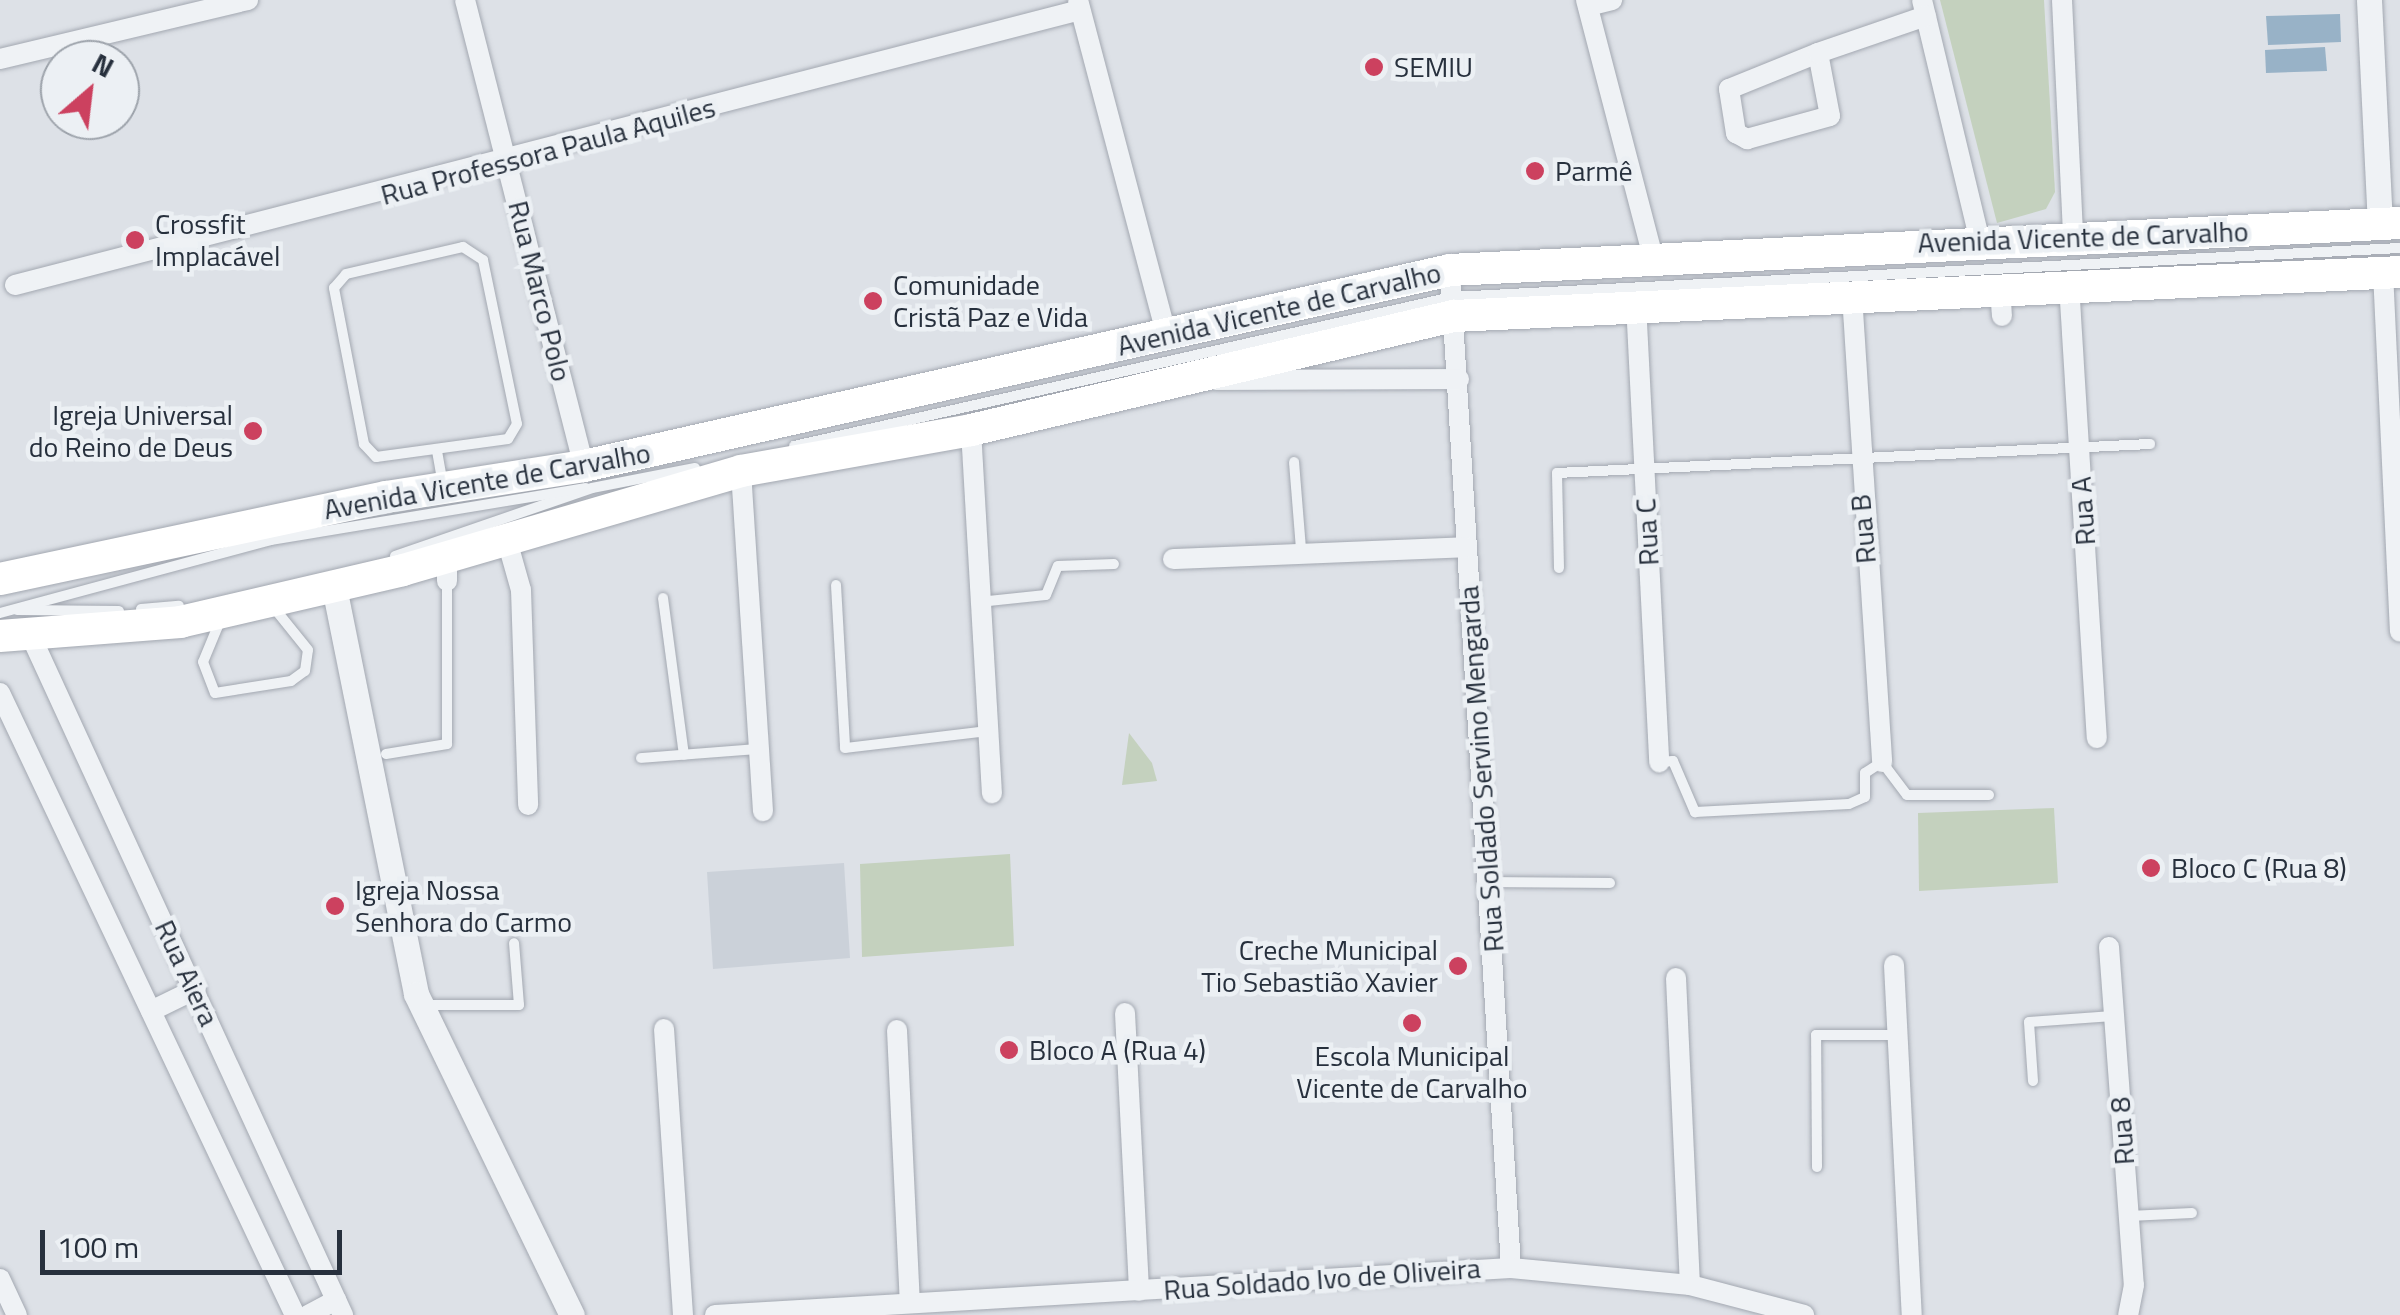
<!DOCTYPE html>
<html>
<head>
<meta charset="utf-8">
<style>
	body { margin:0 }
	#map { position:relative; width:2400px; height:1315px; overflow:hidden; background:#dde1e7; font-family:"Titillium Web",sans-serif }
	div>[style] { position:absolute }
	.built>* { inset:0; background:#cbd1d9 }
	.green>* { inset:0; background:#c4d1be }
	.water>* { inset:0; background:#98b2c7 }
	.roads { filter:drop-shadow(0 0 2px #a3a8b1) drop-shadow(0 0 2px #a3a8b1) }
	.service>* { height:10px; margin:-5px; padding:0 5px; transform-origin:5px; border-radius:5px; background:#eff2f5 }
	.minor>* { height:20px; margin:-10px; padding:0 10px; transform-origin:10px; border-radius:10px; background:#eff2f5 }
	.tertiary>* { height:25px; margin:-12.5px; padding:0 12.5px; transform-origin:12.5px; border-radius:12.5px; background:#eff2f5 }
	.primary>* { height:32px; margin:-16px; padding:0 16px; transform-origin:16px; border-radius:16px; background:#fff }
	.dots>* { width:28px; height:28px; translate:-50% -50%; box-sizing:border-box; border:5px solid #ecf0f4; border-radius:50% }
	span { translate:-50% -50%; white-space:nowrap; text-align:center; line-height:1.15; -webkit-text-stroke:9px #ecf0f4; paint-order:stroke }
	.poi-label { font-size:28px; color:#27303d }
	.left { translate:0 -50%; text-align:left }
	.right { translate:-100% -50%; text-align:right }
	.street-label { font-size:28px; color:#27303d }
	.north { position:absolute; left:40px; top:40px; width:100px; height:100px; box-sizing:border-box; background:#ecf0f4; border:2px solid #9da3ab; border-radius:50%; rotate:28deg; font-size:28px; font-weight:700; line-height:40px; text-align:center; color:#27303d }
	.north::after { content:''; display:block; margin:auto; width:35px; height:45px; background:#cc415f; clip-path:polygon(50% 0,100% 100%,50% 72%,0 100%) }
	.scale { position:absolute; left:40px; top:1230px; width:302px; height:45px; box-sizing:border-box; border:5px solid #27303d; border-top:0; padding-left:12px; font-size:30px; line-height:35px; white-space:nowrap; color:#27303d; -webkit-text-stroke:8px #ecf0f4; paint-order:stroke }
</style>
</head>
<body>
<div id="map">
	<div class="built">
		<div style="clip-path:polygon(844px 863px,850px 958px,713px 969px,707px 872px)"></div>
	</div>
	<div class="green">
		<div style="clip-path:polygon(1940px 0,2044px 0,2055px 192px,2046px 209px,1997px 223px)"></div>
		<div style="clip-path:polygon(1129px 733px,1152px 763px,1157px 781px,1122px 785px)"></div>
		<div style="clip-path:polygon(2054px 808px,2058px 883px,1919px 891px,1918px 813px)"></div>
		<div style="clip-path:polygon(1010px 854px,1014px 946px,862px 957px,860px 864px)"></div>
	</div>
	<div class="water">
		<div style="clip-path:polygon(2340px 14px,2341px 42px,2268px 45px,2266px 16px)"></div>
		<div style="clip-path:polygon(2325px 47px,2327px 71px,2266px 73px,2265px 50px)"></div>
	</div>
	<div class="roads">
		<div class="service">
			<div style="left:463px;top:247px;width:24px;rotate:33deg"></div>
			<div style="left:483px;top:260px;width:167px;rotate:78.3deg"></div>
			<div style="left:517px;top:424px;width:17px;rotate:121deg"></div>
			<div style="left:508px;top:439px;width:133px;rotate:172.2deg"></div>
			<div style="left:376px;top:457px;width:18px;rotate:-133deg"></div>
			<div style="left:364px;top:444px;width:159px;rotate:-100.9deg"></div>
			<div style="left:334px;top:288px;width:18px;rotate:-49deg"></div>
			<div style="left:346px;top:274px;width:120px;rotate:-13deg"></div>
			<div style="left:794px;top:446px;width:675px;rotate:-12.76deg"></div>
			<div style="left:1452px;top:297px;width:949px;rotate:-2.96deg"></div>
			<div style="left:437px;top:451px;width:35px;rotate:80deg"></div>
			<div style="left:1294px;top:462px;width:87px;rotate:85.4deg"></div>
			<div style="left:395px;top:556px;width:208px;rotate:-19deg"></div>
			<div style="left:592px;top:488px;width:105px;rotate:-11deg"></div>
			<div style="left:1559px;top:568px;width:95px;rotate:-91.2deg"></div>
			<div style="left:1557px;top:473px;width:594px;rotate:-2.8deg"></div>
			<div style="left:836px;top:585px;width:163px;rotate:86.8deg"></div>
			<div style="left:845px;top:748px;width:143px;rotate:-6.8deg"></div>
			<div style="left:663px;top:598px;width:158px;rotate:82.4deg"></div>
			<div style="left:979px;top:602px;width:67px;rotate:-6deg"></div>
			<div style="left:1046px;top:595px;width:31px;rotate:-68deg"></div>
			<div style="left:1058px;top:566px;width:56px;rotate:-2deg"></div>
			<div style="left:141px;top:609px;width:38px;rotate:-5deg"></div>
			<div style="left:17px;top:610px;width:102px;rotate:0.6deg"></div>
			<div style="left:0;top:613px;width:281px;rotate:-15.1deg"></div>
			<div style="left:271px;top:540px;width:319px;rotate:-9.4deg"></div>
			<div style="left:220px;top:621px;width:44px;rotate:112.5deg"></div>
			<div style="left:203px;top:662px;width:33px;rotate:69deg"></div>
			<div style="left:215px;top:693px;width:77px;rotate:-9deg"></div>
			<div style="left:291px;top:681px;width:17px;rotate:-36deg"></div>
			<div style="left:305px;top:671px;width:21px;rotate:-82deg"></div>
			<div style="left:308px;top:650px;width:59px;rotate:-128.8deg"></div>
			<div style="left:386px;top:754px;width:62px;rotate:-9.3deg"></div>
			<div style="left:447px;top:744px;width:162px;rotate:-90deg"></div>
			<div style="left:641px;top:758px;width:118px;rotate:-4.4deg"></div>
			<div style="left:1659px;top:762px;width:14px;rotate:-4deg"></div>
			<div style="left:1673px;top:761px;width:56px;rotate:66.7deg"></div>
			<div style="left:1695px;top:812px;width:154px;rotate:-3deg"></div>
			<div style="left:1849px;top:804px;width:17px;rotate:-24deg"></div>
			<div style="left:1865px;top:797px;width:24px;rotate:-90deg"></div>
			<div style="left:1865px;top:773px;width:20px;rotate:-33deg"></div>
			<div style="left:1882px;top:762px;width:41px;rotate:52.9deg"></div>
			<div style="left:1907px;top:795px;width:82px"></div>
			<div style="left:1488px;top:882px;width:122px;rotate:0.5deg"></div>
			<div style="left:421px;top:1005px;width:98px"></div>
			<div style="left:519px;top:1005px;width:62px;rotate:-94.6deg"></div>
			<div style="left:2033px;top:1081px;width:59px;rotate:-93.9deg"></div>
			<div style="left:2029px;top:1022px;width:84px;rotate:-4.1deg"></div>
			<div style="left:1817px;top:1167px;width:132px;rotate:-90.4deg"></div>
			<div style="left:1816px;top:1035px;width:80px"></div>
			<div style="left:2129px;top:1216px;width:63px;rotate:-2.7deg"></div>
		</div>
		<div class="minor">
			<div style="left:465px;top:0;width:481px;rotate:75.7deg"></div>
			<div style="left:1078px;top:0;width:344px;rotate:75.2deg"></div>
			<div style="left:1586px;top:0;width:262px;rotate:75.4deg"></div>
			<div style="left:1922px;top:0;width:248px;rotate:76.5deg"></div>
			<div style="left:2062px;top:0;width:235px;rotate:87.3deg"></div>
			<div style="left:1588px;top:6px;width:25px;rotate:-14deg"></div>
			<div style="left:1818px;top:53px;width:96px;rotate:158deg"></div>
			<div style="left:1729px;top:89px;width:45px;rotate:81deg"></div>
			<div style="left:1736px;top:133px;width:13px;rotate:29deg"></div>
			<div style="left:1747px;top:139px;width:86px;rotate:-15.5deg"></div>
			<div style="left:1830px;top:116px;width:64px;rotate:-100.8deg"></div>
			<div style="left:1818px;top:53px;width:114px;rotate:-18.9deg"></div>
			<div style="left:0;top:59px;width:255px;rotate:-13.4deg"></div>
			<div style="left:1450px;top:270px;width:1000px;rotate:86.5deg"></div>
			<div style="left:2383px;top:272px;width:360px;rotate:87.3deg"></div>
			<div style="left:2069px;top:284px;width:455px;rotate:86.5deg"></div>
			<div style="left:15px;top:285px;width:1100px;rotate:-14.48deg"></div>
			<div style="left:2000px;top:288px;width:28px;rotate:86deg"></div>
			<div style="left:1852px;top:295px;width:468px;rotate:86.3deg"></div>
			<div style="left:1636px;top:303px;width:460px;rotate:87.1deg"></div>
			<div style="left:1216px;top:380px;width:243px;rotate:-0.2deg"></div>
			<div style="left:971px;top:430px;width:364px;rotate:86.7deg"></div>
			<div style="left:741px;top:471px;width:341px;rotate:86.3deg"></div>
			<div style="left:506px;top:537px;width:55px;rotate:74.2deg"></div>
			<div style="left:521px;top:590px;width:215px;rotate:88.1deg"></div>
			<div style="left:447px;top:556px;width:25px;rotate:90deg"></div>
			<div style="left:1173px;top:559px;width:294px;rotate:-2.3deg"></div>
			<div style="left:29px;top:632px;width:752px;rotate:65.31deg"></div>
			<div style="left:0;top:693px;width:688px;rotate:64.63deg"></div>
			<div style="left:2109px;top:947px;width:339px;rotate:85.8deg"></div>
			<div style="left:2134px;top:1285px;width:31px;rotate:101deg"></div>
			<div style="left:1894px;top:965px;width:350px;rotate:87.1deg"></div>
			<div style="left:1676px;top:978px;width:307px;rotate:87.4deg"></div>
			<div style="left:151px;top:1011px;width:50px;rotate:-26.1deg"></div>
			<div style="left:1125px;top:1013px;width:278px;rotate:87.1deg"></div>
			<div style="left:664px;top:1029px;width:287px;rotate:86.2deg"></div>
			<div style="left:897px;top:1030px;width:273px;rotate:87.3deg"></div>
			<div style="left:0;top:1279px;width:40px;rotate:65deg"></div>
			<div style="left:308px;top:1315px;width:32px;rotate:-28deg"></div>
			<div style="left:715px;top:1315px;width:797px;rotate:-3.38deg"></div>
			<div style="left:1511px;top:1268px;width:180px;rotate:5.4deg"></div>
			<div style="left:1690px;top:1285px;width:118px;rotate:14.7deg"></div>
		</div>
		<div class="tertiary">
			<div style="left:2369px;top:0;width:224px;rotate:87.2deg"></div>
			<div style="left:334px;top:587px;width:415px;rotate:78.6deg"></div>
			<div style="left:416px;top:994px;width:357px;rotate:64.1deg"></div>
		</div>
		<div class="primary">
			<div style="left:0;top:579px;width:395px;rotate:-12deg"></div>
			<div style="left:386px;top:497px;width:200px;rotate:-8.9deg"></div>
			<div style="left:584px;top:466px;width:888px;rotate:-12.75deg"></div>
			<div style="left:1450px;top:270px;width:951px;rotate:-2.83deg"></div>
			<div style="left:0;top:636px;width:181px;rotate:-4.4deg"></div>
			<div style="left:180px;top:622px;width:229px;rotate:-13.1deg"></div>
			<div style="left:403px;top:570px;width:352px;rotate:-16.3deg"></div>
			<div style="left:741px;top:471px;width:234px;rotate:-10.1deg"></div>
			<div style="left:971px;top:430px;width:496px;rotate:-13.3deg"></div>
			<div style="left:1454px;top:316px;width:947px;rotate:-2.66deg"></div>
		</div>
	</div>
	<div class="dots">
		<div style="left:1374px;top:67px;background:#cc415f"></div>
		<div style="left:1535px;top:171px;background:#cc415f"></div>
		<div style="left:135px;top:240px;background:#cc415f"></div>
		<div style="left:873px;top:301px;background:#cc415f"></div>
		<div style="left:253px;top:431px;background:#cc415f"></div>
		<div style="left:2151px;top:868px;background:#cc415f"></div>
		<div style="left:335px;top:906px;background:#cc415f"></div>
		<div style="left:1458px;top:966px;background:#cc415f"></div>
		<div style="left:1412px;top:1023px;background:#cc415f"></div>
		<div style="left:1009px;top:1050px;background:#cc415f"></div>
	</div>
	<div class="poi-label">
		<span class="left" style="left:1394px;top:67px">SEMIU</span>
		<span class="left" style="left:1555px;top:171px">Parmê</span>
		<span class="left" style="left:155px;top:240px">Crossfit<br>Implacável</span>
		<span class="left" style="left:893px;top:301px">Comunidade<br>Cristã Paz e Vida</span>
		<span class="right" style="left:233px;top:431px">Igreja Universal<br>do Reino de Deus</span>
		<span class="left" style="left:2171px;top:868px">Bloco C (Rua 8)</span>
		<span class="left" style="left:355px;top:906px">Igreja Nossa<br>Senhora do Carmo</span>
		<span class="right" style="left:1438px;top:966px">Creche Municipal<br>Tio Sebastião Xavier</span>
		<span class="left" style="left:1029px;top:1050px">Bloco A (Rua 4)</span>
		<span style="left:1412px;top:1072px">Escola Municipal<br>Vicente de Carvalho</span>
	</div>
	<div class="street-label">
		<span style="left:548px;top:151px;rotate:-15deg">Rua Professora Paula Aquiles</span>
		<span style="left:2083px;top:237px;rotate:-2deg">Avenida Vicente de Carvalho</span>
		<span style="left:540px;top:291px;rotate:76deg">Rua Marco Polo</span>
		<span style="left:1279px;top:309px;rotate:-13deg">Avenida Vicente de Carvalho</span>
		<span style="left:487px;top:481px;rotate:-10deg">Avenida Vicente de Carvalho</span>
		<span style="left:2083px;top:511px;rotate:-94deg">Rua A</span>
		<span style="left:1863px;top:529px;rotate:-95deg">Rua B</span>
		<span style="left:1647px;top:532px;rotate:-93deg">Rua C</span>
		<span style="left:1481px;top:769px;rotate:-94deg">Rua Soldado Servino Mengarda</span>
		<span style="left:187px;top:973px;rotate:65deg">Rua Aiera</span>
		<span style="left:2122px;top:1131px;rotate:-94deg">Rua 8</span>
		<span style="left:1322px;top:1279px;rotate:-4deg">Rua Soldado Ivo de Oliveira</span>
	</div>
	<div class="north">N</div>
	<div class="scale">100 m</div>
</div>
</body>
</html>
